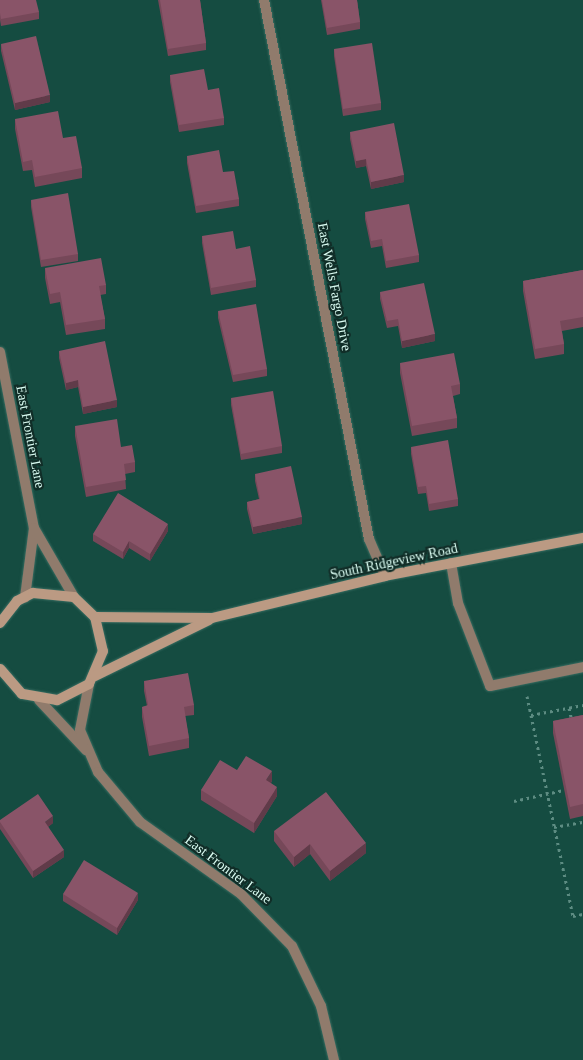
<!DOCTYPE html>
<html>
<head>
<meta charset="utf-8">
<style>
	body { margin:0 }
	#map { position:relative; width:583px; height:1060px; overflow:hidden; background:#154c41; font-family:"Times New Roman",serif }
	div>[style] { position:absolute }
	.path>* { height:3px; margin-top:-1.5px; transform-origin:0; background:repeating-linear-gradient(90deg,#5d8c82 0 2.5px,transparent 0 6.5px) }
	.roads { filter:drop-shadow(0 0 1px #386c61) drop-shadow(0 0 1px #386c61) }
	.service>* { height:10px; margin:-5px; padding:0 5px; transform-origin:5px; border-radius:5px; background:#907b6c }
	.minor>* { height:10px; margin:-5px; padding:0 5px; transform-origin:5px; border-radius:5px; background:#907b6c }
	.secondary>* { height:10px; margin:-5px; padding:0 5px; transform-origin:5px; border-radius:5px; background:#bb9a83 }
	.wall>* { inset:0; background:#764859 }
	.shaded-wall>* { inset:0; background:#603b49 }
	.building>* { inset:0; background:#895468 }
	span { translate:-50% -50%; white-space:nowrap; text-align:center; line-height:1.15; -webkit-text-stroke:4.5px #112e28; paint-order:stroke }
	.street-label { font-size:14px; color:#dafcf2 }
</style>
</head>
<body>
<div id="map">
	<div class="path">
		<div style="left:527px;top:696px;width:225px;rotate:78.2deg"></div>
		<div style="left:573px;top:916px;width:10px;rotate:-11deg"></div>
		<div style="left:569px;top:708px;width:13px;rotate:77deg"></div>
		<div style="left:531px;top:715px;width:53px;rotate:-10.9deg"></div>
		<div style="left:514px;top:801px;width:51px;rotate:-12.4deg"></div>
		<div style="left:554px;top:827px;width:29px;rotate:-10deg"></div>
	</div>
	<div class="roads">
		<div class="service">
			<div style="left:451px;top:563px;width:41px;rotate:80.1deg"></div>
			<div style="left:458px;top:603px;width:89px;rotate:68.9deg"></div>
			<div style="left:490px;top:686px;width:95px;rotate:-11.5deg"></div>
		</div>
		<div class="minor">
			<div style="left:264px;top:0;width:549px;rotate:78.98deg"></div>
			<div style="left:369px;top:539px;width:40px;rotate:66.6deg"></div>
			<div style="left:0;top:352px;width:179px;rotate:79.1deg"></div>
			<div style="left:34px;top:528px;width:70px;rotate:97.4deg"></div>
			<div style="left:34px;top:528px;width:80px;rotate:59.9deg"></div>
			<div style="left:89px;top:684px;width:47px;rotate:101.1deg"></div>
			<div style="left:80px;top:730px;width:46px;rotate:66.8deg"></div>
			<div style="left:98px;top:772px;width:65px;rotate:50deg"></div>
			<div style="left:140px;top:822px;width:124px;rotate:35.5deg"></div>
			<div style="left:241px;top:894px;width:73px;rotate:45.6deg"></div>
			<div style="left:292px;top:946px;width:67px;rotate:64.2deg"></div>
			<div style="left:321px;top:1006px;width:56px;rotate:76.5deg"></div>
			<div style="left:39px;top:700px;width:69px;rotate:46.8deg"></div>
		</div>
		<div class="secondary">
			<div style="left:95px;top:617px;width:117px;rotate:0.5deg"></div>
			<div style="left:212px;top:618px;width:178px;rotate:-13.6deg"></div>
			<div style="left:385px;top:576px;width:202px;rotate:-10.9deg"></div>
			<div style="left:0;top:623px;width:28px;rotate:-52deg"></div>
			<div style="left:17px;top:601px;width:18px;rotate:-27deg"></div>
			<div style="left:33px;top:593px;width:41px;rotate:5.6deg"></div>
			<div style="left:74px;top:597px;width:29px;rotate:44deg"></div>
			<div style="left:95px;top:617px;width:35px;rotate:77deg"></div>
			<div style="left:103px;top:651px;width:36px;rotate:113deg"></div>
			<div style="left:89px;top:684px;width:36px;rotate:153deg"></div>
			<div style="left:57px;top:700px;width:36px;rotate:-170deg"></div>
			<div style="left:22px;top:694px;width:33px;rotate:-131deg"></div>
			<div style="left:95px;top:676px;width:127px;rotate:-26.2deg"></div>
		</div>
	</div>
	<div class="wall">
		<div style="clip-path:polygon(0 0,39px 12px,39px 19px,1px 26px,0 20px)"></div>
		<div style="clip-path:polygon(158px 0,200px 0,206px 43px,206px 50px,168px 56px)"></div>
		<div style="clip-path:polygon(321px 0,357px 0,360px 22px,360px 29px,327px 35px)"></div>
		<div style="clip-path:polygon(1px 44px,50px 102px,15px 110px,1px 51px)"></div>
		<div style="clip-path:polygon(334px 49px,381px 103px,381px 110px,343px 116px,334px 56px)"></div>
		<div style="clip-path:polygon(170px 75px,208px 90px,224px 118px,224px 125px,179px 132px,170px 82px)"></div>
		<div style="clip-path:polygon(15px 119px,63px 138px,82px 168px,82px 178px,35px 187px,32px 170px,23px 171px,15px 129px)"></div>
		<div style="clip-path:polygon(350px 132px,404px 182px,371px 189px,366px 166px,356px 168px,350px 139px)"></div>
		<div style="clip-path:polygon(187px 156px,223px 172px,239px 199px,239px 206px,196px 213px,187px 163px)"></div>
		<div style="clip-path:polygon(31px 200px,78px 254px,78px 261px,41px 267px,31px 207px)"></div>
		<div style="clip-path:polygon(365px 212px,419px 255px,419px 262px,386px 268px,382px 246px,371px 248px,365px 219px)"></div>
		<div style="clip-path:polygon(202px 236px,236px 249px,256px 280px,256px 287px,211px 295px,202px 243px)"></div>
		<div style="clip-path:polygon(45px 268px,106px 285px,106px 294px,100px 295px,105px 319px,105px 329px,66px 335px,60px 302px,50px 304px,45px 278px)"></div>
		<div style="clip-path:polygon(583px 270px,583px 327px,562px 331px,564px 344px,564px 354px,535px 359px,523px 291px,523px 281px)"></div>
		<div style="clip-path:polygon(380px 292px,435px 341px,402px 348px,398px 326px,387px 328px,380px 299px)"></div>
		<div style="clip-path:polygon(218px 311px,267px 369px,267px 376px,233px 382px,218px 318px)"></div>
		<div style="clip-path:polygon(59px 351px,117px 407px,83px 414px,78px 387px,66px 390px,59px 358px)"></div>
		<div style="clip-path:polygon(400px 363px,460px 384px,460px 394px,453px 396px,457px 418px,457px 428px,412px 436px,400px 373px)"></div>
		<div style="clip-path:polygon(231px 398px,282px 446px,282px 453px,241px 460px,231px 405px)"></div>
		<div style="clip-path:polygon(75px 426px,121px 447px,135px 462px,135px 472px,125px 474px,126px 489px,86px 497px,75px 436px)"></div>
		<div style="clip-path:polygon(411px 447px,458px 499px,458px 506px,429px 511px,426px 493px,418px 494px,411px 454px)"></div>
		<div style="clip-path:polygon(255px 474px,302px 524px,253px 534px,247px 509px,247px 502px,259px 499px,255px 481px)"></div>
		<div style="clip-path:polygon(168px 531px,150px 561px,129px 548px,123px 559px,93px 541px,93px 534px)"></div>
		<div style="clip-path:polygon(144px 681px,194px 705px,194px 715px,185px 716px,189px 738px,189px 748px,149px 756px,142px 717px,142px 707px,147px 706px,144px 691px)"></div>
		<div style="clip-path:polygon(583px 715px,583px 816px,570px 819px,553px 733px,553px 721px)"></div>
		<div style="clip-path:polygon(237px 770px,272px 781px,271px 783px,277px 796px,254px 833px,201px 800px,201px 790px)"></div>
		<div style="clip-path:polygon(0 820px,53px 823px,48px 827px,64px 857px,33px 878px,0 829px)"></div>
		<div style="clip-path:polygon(274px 831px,366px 853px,330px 881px,310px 854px,294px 867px,274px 841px)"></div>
		<div style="clip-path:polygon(63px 894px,138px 900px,117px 935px,63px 901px)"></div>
	</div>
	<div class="shaded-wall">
		<div style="clip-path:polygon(50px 95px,50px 102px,15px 110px,15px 103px)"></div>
		<div style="clip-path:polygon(366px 159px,366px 166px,356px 168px,356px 161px)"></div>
		<div style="clip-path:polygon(404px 175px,404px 182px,371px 189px,371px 182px)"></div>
		<div style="clip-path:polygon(435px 334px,435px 341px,402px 348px,402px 341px)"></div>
		<div style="clip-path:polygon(78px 380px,78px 387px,66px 390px,66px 383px)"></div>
		<div style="clip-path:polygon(117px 400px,117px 407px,83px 414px,83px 407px)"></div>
		<div style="clip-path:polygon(302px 517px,302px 524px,253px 534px,253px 527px)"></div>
		<div style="clip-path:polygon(168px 524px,168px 531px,150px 561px,150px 554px)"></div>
		<div style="clip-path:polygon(129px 541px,129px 548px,123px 559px,123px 552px)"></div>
		<div style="clip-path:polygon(272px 771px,272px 781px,266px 790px,266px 780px)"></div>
		<div style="clip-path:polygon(277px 787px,277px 796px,254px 833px,254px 823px)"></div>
		<div style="clip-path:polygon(53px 816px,53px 823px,45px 829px,45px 822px)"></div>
		<div style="clip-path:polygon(366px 843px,366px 853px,330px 881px,330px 871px)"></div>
		<div style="clip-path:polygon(310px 844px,310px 854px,294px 867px,294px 857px)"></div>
		<div style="clip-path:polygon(64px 850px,64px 857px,33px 878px,33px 871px)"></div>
		<div style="clip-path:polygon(138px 893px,138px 900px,117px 935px,117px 928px)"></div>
	</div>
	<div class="building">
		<div style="clip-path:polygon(0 0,36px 0,39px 12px,1px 19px,0 13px)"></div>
		<div style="clip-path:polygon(160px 0,200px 0,206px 43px,168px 49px)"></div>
		<div style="clip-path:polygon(322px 0,357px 0,360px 22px,327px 28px)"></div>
		<div style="clip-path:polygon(36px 36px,50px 95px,15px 103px,1px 44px)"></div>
		<div style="clip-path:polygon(372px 43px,381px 103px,343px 109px,334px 49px)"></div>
		<div style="clip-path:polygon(204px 69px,208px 90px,219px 88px,224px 118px,179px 125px,170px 75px)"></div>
		<div style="clip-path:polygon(58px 111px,63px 138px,76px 136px,82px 168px,35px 177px,32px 160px,23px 162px,15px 119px)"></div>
		<div style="clip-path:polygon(394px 123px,404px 175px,371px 182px,366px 159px,356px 161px,350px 132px)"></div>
		<div style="clip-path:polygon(219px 150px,223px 172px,234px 171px,239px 199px,196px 206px,187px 156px)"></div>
		<div style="clip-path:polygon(68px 193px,78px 254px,41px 260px,31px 200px)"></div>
		<div style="clip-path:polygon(409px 204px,419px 255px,386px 261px,382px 239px,371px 241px,365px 212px)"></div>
		<div style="clip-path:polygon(233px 231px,236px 249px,250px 246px,256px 280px,211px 288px,202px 236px)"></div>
		<div style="clip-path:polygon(101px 258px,106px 285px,99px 286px,105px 319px,66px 325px,60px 292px,50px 294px,45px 268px)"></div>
		<div style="clip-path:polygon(583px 270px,583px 317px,560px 321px,564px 344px,535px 349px,523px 281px)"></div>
		<div style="clip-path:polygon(424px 283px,435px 334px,402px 341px,398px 319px,387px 321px,380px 292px)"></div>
		<div style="clip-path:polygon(256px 304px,267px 369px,233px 375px,218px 311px)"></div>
		<div style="clip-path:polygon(105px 341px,117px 400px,83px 407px,78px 380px,66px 383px,59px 351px)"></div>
		<div style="clip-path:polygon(454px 353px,460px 384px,451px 386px,457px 418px,412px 426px,400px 363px)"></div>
		<div style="clip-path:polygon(273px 391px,282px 446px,241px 454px,231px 398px)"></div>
		<div style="clip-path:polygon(117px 419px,121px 447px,132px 445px,135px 462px,124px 464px,126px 480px,86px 487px,75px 426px)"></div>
		<div style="clip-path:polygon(448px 440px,458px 499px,429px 504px,426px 486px,418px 487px,411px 447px)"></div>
		<div style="clip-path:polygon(291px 466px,302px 517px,253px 527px,247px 502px,260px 499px,255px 474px)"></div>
		<div style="clip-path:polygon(118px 493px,168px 524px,150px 554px,129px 541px,123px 552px,93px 534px)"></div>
		<div style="clip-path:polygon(188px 673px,194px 705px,184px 707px,189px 738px,149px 746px,142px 707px,148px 705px,144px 681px)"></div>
		<div style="clip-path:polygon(583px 715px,583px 804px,570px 807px,553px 721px)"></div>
		<div style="clip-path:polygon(246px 756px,272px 771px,266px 780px,277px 787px,254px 823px,201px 790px,220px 760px,237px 770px)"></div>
		<div style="clip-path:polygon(326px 792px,366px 843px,330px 871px,310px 844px,294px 857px,274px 831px)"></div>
		<div style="clip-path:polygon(38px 794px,53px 816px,45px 822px,64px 850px,33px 871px,0 822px,0 820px)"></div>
		<div style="clip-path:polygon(84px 860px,138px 893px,117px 928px,63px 894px)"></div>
	</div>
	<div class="street-label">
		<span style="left:334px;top:287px;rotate:79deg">East Wells Fargo Drive</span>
		<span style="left:30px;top:437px;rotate:79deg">East Frontier Lane</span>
		<span style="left:394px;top:562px;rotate:-12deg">South Ridgeview Road</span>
		<span style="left:228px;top:870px;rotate:37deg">East Frontier Lane</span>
	</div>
</div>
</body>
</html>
